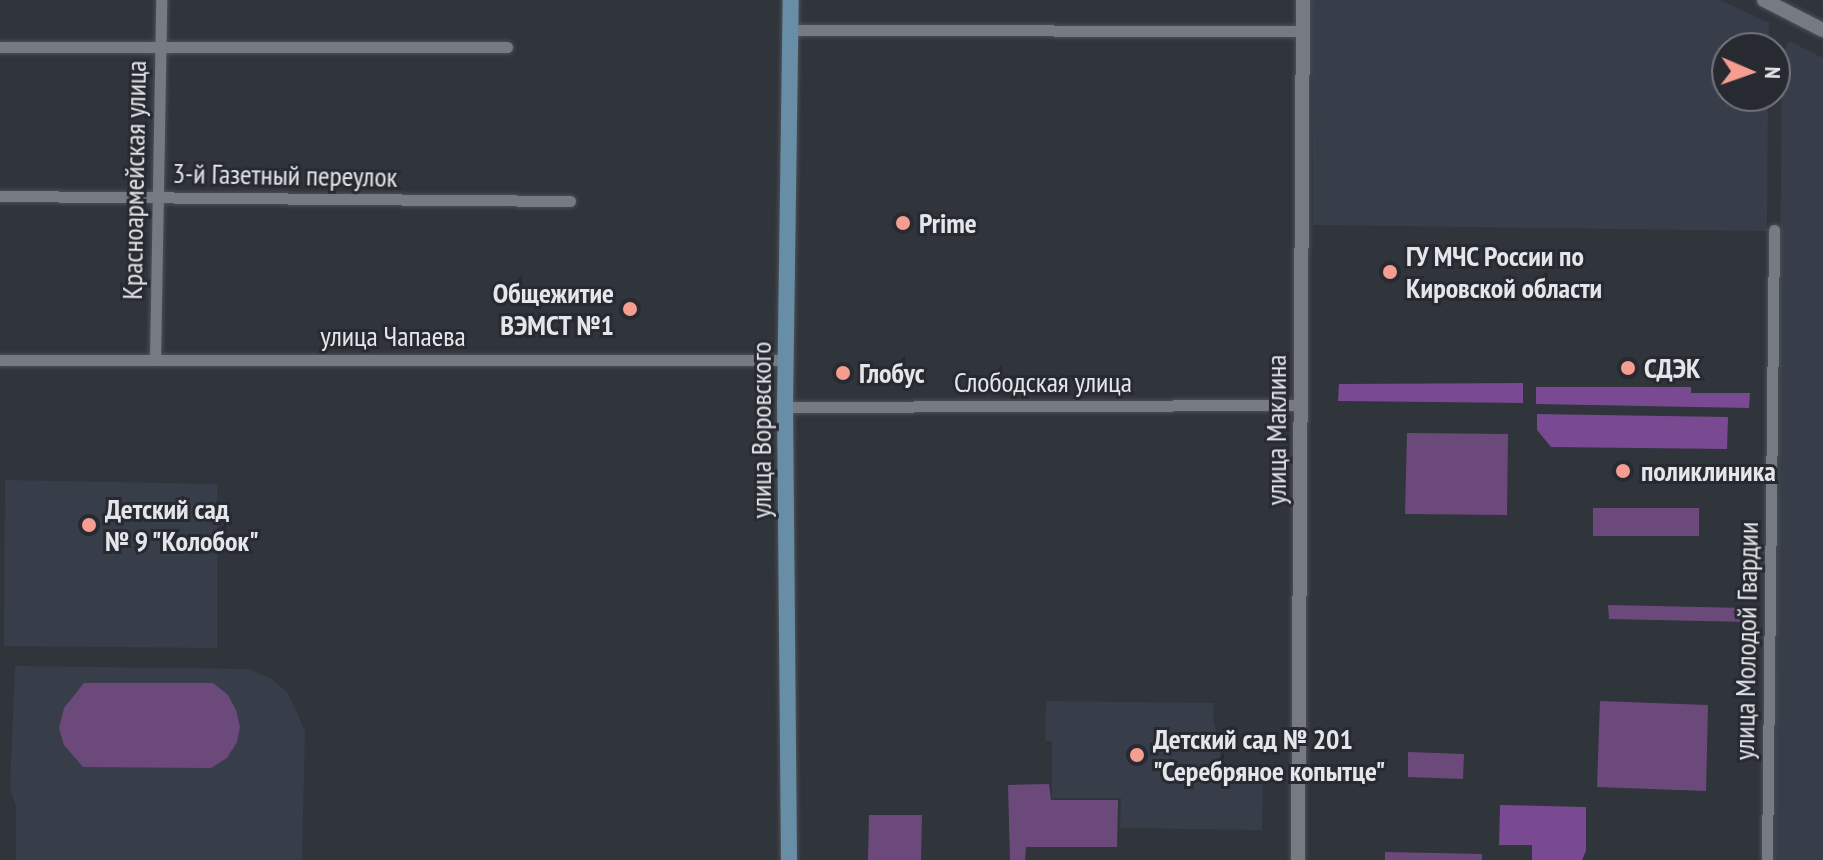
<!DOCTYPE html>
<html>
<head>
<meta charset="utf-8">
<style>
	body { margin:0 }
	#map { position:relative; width:1823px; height:860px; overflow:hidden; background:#30343b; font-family:"PT Sans Narrow",sans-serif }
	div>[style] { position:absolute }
	.built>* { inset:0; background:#373e4a }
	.green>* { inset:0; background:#6b4a7b }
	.forest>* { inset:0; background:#794991 }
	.roads { filter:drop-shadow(0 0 2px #4d5156) drop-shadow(0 0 2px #4d5156) }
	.minor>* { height:11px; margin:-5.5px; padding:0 5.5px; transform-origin:5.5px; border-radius:5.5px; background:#767b83 }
	.tertiary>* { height:14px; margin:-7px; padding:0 7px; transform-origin:7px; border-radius:7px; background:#767b83 }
	.secondary>* { height:16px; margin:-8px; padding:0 8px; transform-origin:8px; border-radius:8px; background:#678da7 }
	.dots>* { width:22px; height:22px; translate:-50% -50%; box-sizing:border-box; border:4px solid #272a31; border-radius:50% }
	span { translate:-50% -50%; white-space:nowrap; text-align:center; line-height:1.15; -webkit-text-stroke:6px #272a31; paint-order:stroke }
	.street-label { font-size:28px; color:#e4e6eb }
	.poi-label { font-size:28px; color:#e4e6eb; font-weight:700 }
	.left { translate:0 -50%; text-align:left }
	.right { translate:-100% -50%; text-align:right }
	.north { position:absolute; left:1711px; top:32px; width:80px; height:80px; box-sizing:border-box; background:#272a31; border:2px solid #73757b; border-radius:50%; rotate:92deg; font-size:22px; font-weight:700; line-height:32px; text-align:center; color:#e4e6eb }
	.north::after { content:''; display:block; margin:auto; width:28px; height:36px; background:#f59d90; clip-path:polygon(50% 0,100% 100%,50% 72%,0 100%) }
</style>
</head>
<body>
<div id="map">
	<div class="built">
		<div style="clip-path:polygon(1312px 0,1720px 0,1769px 23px,1768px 48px,1727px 48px,1727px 96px,1768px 96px,1767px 231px,1313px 225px)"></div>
		<div style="clip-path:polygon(1789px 41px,1823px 58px,1823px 860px,1775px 860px,1782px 55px)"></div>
		<div style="clip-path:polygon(5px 480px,217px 484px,217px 648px,4px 646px)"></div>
		<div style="clip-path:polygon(15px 666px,249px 669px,270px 678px,288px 693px,305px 731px,302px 860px,16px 860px,16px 807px,10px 788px)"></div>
		<div style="clip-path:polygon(1046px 701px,1214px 703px,1213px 718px,1226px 782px,1263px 782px,1262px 830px,1120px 828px,1121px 798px,1052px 798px,1052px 741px,1045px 741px)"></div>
	</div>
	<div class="green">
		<div style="clip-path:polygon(1407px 433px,1508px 434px,1507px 515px,1405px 514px)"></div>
		<div style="clip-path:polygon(1593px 508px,1699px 508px,1699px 536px,1593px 536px)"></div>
		<div style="clip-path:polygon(1608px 605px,1746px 608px,1755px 614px,1750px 622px,1609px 619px)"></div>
		<div style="clip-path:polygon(84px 683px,213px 683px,228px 695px,236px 710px,240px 727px,237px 742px,227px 758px,211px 768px,83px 767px,64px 745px,59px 728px,64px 708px)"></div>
		<div style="clip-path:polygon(1600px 701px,1708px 705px,1706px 791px,1597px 787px)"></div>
		<div style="clip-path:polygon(1408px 752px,1464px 754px,1463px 779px,1408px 777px)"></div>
		<div style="clip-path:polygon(1049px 784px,1051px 800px,1118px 800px,1117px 847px,1026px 847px,1025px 860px,1010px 860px,1008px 785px)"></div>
		<div style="clip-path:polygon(869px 815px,922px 815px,921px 860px,868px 860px)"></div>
		<div style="clip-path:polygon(1385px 852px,1482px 854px,1482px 860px,1385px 860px)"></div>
	</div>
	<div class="forest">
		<div style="clip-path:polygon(1523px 383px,1523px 403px,1338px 401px,1339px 384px)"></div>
		<div style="clip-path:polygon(1536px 387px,1691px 387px,1691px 393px,1750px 393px,1749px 408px,1536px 404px)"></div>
		<div style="clip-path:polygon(1537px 414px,1728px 417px,1727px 449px,1551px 447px,1537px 430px)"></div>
		<div style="clip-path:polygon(1500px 805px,1586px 807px,1586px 851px,1582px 860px,1532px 860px,1532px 845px,1499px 845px)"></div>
	</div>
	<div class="roads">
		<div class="minor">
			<div style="left:791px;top:30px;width:512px;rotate:0.11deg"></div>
			<div style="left:0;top:47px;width:507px"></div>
			<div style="left:0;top:196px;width:570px;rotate:0.5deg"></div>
			<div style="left:0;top:360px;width:787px"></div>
			<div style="left:155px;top:360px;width:360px;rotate:-89deg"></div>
			<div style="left:785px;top:407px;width:517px;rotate:-0.22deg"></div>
			<div style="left:1767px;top:860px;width:630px;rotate:-89.36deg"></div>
		</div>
		<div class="tertiary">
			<div style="left:1764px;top:0;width:66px;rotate:27deg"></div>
			<div style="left:1298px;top:860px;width:860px;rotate:-89.67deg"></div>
		</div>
		<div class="secondary">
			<div style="left:789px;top:860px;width:453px;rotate:-90.5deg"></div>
			<div style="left:785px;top:407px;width:407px;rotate:-89.2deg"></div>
		</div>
	</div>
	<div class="dots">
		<div style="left:903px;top:223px;background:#f59d90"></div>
		<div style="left:1390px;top:272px;background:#f59d90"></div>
		<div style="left:630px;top:309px;background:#f59d90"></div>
		<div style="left:1628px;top:368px;background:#f59d90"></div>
		<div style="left:843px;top:373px;background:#f59d90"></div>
		<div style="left:1623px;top:471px;background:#f59d90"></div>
		<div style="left:89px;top:525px;background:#f59d90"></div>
		<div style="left:1137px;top:755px;background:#f59d90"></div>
	</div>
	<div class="street-label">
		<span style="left:285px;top:175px;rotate:1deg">3-й Газетный переулок</span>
		<span style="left:134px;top:180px;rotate:-89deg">Красноармейская улица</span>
		<span style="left:393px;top:336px">улица Чапаева</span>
		<span style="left:1043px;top:382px">Слободская улица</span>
		<span style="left:761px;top:430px;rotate:-90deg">улица Воровского</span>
		<span style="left:1276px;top:430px;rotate:-90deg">улица Маклина</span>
		<span style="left:1746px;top:641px;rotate:-89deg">улица Молодой Гвардии</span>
	</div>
	<div class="poi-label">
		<span class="left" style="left:919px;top:223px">Prime</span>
		<span class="left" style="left:1406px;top:272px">ГУ МЧС России по<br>Кировской области</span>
		<span class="right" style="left:614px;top:309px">Общежитие<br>ВЭМСТ №1</span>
		<span class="left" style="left:1644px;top:368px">СДЭК</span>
		<span class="left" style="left:859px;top:373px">Глобус</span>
		<span class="left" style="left:1641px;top:471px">поликлиника</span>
		<span class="left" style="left:105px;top:525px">Детский сад<br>№ 9 "Колобок"</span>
		<span class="left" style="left:1153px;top:755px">Детский сад № 201<br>"Серебряное копытце"</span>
	</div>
	<div class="north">N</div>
</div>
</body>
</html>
